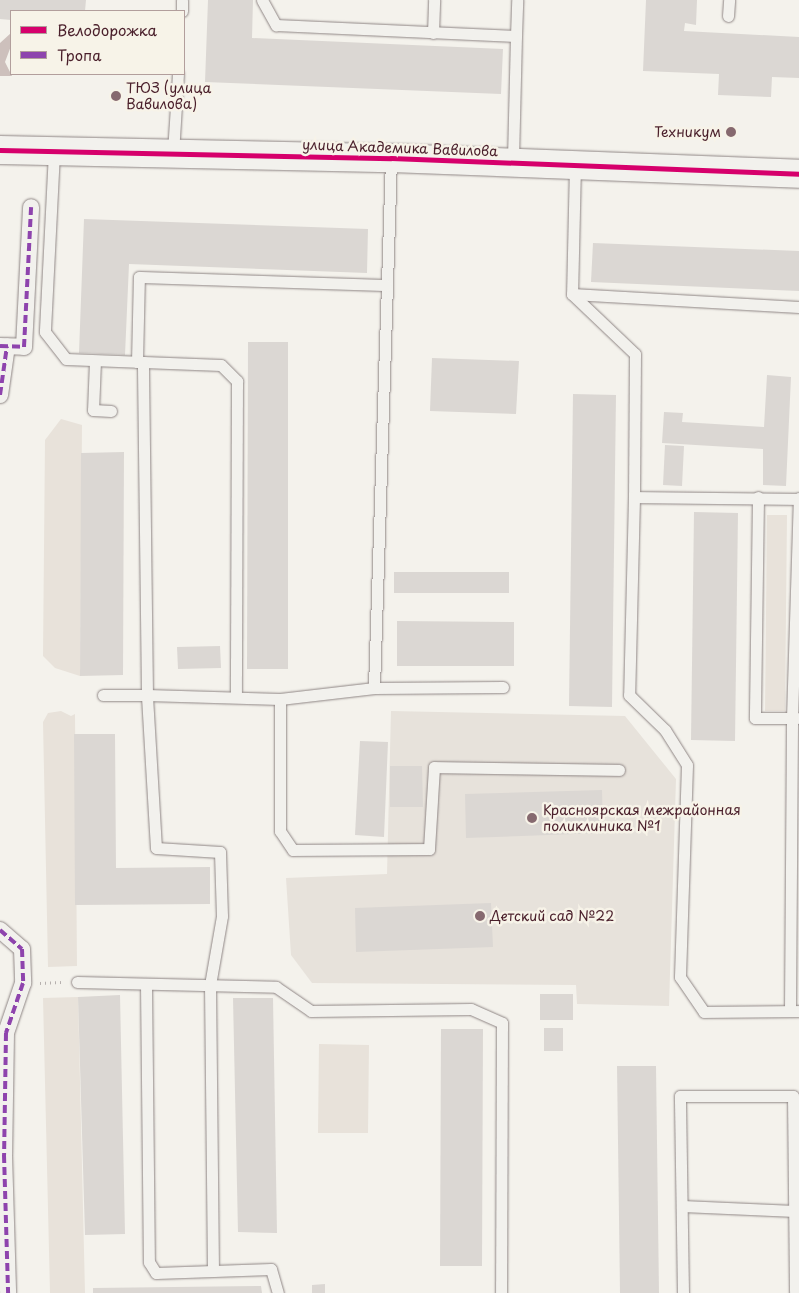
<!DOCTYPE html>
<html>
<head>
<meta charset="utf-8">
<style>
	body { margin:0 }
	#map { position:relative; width:799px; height:1293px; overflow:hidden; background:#f4f2ec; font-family:"Playpen Sans",sans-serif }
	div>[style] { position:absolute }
	.built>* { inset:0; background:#e7e2db }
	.green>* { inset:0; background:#e8e2da }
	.water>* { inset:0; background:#cdc0bc }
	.building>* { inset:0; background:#dbd7d3 }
	.path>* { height:3px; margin-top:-1.5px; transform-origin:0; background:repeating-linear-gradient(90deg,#b6b0ae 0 1px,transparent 0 5px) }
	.roads { filter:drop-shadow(0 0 1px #8f8685) drop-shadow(0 0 1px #8f8685) }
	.service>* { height:11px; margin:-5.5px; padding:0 5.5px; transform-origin:5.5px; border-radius:5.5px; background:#f2f1ed }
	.pedestrian>* { height:16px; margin:-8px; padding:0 8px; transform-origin:8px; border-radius:8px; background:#f2f1ed }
	.tertiary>* { height:28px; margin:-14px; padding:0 14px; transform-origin:14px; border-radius:14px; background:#f2f1ed }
	.quiet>* { height:4px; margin-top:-2px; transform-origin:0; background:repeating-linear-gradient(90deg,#8e44ad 0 8px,transparent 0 12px) }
	.cycleway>* { height:5px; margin:-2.5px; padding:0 2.5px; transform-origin:2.5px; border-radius:2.5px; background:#d6006c }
	.dots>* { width:14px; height:14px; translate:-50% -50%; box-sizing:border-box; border:2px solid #f7f3e8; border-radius:50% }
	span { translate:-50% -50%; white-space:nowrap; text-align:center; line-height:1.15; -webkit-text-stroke:5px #f7f3e8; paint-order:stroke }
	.poi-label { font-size:14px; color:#4a1f2b }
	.left { translate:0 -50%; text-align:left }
	.right { translate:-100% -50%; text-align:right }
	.street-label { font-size:14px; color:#4a1f2b }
	.legend { position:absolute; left:10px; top:10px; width:175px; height:65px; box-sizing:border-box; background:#f7f3e8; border:1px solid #b29e9c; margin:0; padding:6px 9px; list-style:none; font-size:15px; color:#4a1f2b }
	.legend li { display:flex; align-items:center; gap:10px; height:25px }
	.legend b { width:25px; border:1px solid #b29e9c }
</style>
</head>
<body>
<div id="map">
	<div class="built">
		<div style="clip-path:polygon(391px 711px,625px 716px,676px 779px,669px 1006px,577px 1004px,576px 985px,312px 983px,291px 955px,286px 878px,387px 874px)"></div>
	</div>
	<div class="green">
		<div style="clip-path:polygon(61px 419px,82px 425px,80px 676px,55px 668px,43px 656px,45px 440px)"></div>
		<div style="clip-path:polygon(767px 515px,787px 515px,785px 711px,765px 711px)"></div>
		<div style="clip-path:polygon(61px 711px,71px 716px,75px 714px,77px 966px,48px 967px,43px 722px,48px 713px)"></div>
		<div style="clip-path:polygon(78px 997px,85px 1293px,50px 1293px,43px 998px)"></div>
		<div style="clip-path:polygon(319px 1044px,369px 1045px,368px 1133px,318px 1133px)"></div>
	</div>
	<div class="water">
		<div style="clip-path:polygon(11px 33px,11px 46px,5px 62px,12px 76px,0 76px,0 43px)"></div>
	</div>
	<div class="building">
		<div style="clip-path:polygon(0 0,86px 0,85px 11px,11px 11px,11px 20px,0 19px)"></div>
		<div style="clip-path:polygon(208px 0,253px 0,252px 38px,503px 49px,501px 94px,205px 82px)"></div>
		<div style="clip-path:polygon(646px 0,697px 0,696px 25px,685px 23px,684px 31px,799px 37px,799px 78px,772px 77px,771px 97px,718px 95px,719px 74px,643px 71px)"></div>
		<div style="clip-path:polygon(84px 219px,368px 229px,367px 273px,129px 264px,125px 355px,79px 353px)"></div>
		<div style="clip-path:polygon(593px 243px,799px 251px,799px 291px,591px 282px)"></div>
		<div style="clip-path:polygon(248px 342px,288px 342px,288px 669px,247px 669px)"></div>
		<div style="clip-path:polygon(432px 358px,519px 361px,516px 414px,430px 411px)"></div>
		<div style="clip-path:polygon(767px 375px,791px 377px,786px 486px,763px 485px,763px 449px,662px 443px,664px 412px,683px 413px,682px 422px,764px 427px)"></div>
		<div style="clip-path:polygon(573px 394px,616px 395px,612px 707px,569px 706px)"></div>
		<div style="clip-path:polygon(665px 445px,684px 446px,682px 486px,663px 485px)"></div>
		<div style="clip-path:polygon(124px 452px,123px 675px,80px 676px,81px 453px)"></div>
		<div style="clip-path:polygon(694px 512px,738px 513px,735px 741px,691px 740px)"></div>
		<div style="clip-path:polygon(394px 572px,509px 572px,509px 593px,394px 593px)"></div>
		<div style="clip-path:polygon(397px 621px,514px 622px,514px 666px,397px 666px)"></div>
		<div style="clip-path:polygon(220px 646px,221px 668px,178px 669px,177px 647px)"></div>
		<div style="clip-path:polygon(74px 734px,115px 734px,116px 868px,210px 867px,210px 904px,75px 905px)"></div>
		<div style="clip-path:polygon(360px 741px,388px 742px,384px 837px,355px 835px)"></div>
		<div style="clip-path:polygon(390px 766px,422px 766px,423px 807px,390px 807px)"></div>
		<div style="clip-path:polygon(602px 790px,603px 833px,466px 838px,465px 794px)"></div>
		<div style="clip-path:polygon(491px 903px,493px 947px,356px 952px,355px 908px)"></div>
		<div style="clip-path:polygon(540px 994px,573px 994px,573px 1020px,540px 1020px)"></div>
		<div style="clip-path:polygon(120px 995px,125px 1234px,85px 1235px,78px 997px)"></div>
		<div style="clip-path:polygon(233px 998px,273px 998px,277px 1233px,238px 1232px)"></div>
		<div style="clip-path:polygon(544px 1028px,563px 1028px,563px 1051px,544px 1051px)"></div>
		<div style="clip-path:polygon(441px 1029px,483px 1029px,482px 1266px,440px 1266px)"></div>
		<div style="clip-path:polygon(617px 1066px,656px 1066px,659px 1293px,620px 1293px)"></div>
		<div style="clip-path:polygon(325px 1284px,325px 1293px,312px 1293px,312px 1285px)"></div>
		<div style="clip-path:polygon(261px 1286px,262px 1293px,93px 1293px,93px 1288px)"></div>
	</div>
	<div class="path">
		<div style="left:40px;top:983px;width:21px;rotate:-3deg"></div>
	</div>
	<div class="roads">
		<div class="service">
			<div style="left:262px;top:0;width:29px;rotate:61deg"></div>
			<div style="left:276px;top:25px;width:240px;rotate:2.6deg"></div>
			<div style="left:516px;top:36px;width:126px;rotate:91.4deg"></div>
			<div style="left:182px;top:11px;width:11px;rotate:-90deg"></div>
			<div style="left:728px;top:16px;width:16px;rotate:-86deg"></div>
			<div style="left:433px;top:33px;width:33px;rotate:-88deg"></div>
			<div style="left:516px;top:36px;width:36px;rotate:-88deg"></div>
			<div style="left:54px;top:152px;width:180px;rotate:92.9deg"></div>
			<div style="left:45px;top:332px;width:34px;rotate:52deg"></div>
			<div style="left:66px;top:359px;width:155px;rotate:2.2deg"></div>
			<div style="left:221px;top:365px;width:23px;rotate:45deg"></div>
			<div style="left:237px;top:381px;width:316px;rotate:90.2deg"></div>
			<div style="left:173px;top:153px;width:79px;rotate:-86.4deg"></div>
			<div style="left:575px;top:165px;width:129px;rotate:91.3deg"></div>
			<div style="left:572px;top:294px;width:227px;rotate:3.3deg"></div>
			<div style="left:572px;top:294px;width:87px;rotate:43.6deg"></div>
			<div style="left:635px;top:354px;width:143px;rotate:90.4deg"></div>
			<div style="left:95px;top:361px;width:49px;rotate:92.3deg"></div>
			<div style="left:93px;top:410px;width:18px;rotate:3deg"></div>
			<div style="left:758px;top:497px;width:221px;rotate:90.8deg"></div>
			<div style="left:755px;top:718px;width:37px"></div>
			<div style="left:792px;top:718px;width:220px;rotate:-88.2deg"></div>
			<div style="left:799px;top:499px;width:165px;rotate:-179.3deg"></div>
			<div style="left:634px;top:497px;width:198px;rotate:91.4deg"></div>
			<div style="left:629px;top:695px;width:50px;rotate:44.2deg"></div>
			<div style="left:665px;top:730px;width:41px;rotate:57.8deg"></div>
			<div style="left:687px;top:765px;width:212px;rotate:91.9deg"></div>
			<div style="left:680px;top:977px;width:42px;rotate:55.6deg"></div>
			<div style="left:704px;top:1012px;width:95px;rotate:-0.6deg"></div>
			<div style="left:374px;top:688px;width:530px;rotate:-88.16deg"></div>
			<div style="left:103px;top:695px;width:44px"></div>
			<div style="left:147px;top:695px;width:333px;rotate:-90.7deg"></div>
			<div style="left:143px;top:362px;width:6px;rotate:180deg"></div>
			<div style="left:137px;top:362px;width:85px;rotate:-88.7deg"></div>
			<div style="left:139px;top:277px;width:247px;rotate:1.9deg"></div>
			<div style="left:280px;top:699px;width:132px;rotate:90deg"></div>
			<div style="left:280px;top:831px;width:23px;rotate:56deg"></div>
			<div style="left:293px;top:850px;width:136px;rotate:-0.4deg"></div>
			<div style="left:429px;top:849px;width:82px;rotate:-86.5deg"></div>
			<div style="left:434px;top:767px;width:185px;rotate:0.9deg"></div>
			<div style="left:77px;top:982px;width:199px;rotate:1.4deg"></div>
			<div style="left:276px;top:987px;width:42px;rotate:34.4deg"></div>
			<div style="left:311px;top:1011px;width:160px;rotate:-0.7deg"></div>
			<div style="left:471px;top:1009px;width:34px;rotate:24deg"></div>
			<div style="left:502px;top:1023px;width:270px;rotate:90.2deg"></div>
			<div style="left:146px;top:984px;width:278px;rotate:89.4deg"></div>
			<div style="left:149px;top:1262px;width:13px;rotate:58deg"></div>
			<div style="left:156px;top:1273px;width:115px;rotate:-2deg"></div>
			<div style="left:271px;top:1269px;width:25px;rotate:74deg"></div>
			<div style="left:790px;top:1010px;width:292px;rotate:-89.6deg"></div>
			<div style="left:792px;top:718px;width:5px"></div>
			<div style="left:682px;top:1206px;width:113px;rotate:2.5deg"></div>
			<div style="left:213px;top:1271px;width:286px;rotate:-90.6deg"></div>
			<div style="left:210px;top:985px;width:70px;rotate:-80.1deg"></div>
			<div style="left:222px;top:916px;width:64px;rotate:-91.8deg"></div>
			<div style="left:220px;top:852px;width:64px;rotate:-176.4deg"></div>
			<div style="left:156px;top:848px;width:153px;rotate:-93.4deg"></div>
			<div style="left:147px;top:695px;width:133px;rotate:1.7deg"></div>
			<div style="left:280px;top:699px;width:95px;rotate:-6.7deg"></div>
			<div style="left:374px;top:688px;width:129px;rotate:-0.4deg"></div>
			<div style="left:683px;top:1293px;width:197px;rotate:-90.9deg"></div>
			<div style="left:680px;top:1096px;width:113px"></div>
			<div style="left:793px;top:1096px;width:197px;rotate:89.4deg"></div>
		</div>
		<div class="pedestrian">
			<div style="left:0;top:346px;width:24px;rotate:2deg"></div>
			<div style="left:24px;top:347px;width:140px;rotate:-87.1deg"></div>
			<div style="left:0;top:395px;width:49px;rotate:-81.9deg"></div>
			<div style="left:0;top:930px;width:29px;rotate:41deg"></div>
			<div style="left:22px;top:949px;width:34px;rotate:88deg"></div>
			<div style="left:23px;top:983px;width:53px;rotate:108.8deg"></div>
			<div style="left:6px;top:1033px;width:122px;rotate:90.9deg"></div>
			<div style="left:4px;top:1155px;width:138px;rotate:88.3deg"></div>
		</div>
		<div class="tertiary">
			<div style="left:0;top:150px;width:391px;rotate:1.2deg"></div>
			<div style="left:391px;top:158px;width:408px;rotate:2.2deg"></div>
		</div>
	</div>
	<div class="quiet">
		<div style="left:0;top:346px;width:24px;rotate:2deg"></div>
		<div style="left:24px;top:347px;width:140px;rotate:-87.1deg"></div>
		<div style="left:0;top:395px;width:49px;rotate:-81.9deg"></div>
		<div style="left:0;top:930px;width:29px;rotate:41deg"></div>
		<div style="left:22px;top:949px;width:34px;rotate:88deg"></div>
		<div style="left:23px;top:983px;width:53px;rotate:108.8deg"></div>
		<div style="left:6px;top:1033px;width:122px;rotate:90.9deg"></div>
		<div style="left:4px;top:1155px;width:138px;rotate:88.3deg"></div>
	</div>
	<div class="cycleway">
		<div style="left:0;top:150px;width:391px;rotate:1.2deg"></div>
		<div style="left:391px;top:158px;width:408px;rotate:2.2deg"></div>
	</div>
	<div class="dots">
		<div style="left:116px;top:96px;background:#86696f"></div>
		<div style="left:731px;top:132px;background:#86696f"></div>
		<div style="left:532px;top:818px;background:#86696f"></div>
		<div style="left:480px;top:916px;background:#86696f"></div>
	</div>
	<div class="poi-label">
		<span class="left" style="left:126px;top:96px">ТЮЗ (улица<br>Вавилова)</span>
		<span class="right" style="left:721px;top:132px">Техникум</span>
		<span class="left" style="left:543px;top:818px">Красноярская межрайонная<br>поликлиника №1</span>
		<span class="left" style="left:490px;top:916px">Детский сад №22</span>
	</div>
	<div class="street-label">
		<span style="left:400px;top:148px;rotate:2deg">улица Академика Вавилова</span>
	</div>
	<ul class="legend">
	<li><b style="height:6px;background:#d6006c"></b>Велодорожка</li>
	<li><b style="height:6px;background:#8e44ad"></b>Тропа</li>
	</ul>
</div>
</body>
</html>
